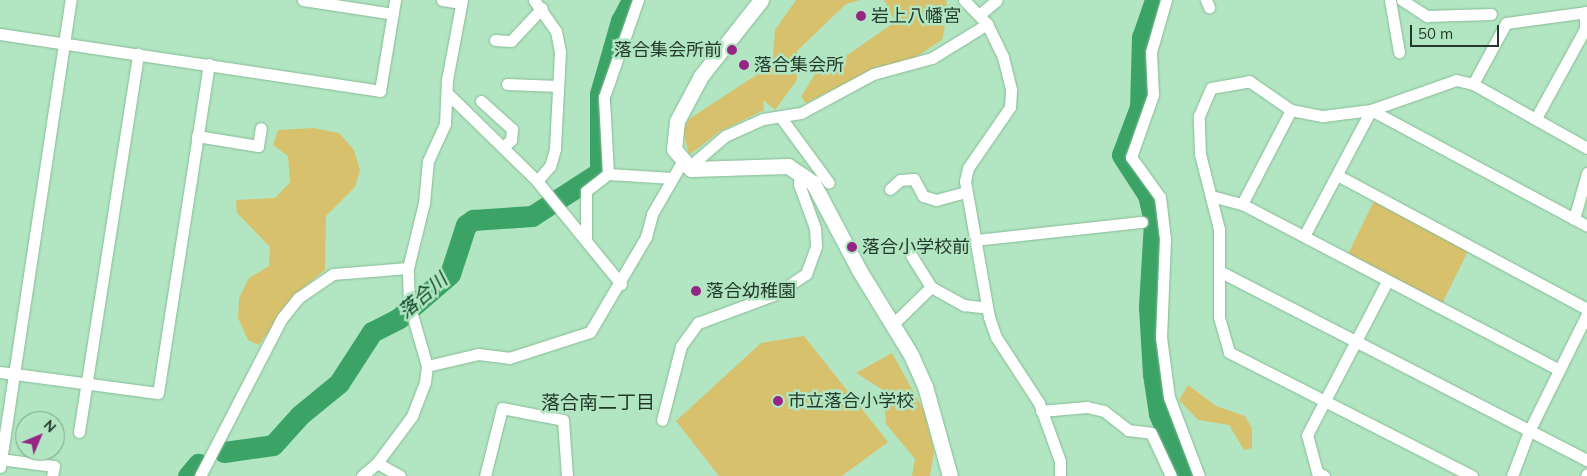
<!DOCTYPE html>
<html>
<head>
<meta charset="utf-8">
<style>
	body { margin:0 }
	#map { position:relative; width:1587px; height:476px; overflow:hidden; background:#b2e6c2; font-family:Mulish,"Noto Sans JP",sans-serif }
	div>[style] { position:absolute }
	.green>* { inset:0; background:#d8c16d }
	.river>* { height:21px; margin:-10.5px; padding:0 10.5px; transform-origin:10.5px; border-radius:10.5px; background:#3ba366 }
	.roads { filter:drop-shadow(0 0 1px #87ba97) drop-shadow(0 0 1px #87ba97) }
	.street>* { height:11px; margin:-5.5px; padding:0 5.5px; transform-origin:5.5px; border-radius:5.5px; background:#fff }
	.secondary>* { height:15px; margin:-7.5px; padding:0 7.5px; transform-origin:7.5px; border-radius:7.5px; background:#fff }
	.dots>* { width:14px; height:14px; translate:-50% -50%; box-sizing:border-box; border:2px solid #b2e6c2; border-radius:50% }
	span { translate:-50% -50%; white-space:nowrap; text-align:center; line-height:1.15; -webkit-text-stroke:5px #b2e6c2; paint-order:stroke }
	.poi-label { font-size:18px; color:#24392b }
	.left { translate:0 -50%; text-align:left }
	.right { translate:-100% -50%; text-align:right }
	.water-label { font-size:19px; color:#084224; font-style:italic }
	.neighbourhood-label { font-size:19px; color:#24392b }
	.north { position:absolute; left:15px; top:411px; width:50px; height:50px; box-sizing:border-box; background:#b2e6c2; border:1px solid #79a186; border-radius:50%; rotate:45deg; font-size:14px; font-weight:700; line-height:20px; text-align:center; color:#24392b }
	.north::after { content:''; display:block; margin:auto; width:18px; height:22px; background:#962686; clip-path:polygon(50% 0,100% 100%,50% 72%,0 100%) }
	.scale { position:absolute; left:1410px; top:25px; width:89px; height:22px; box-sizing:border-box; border:2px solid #24392b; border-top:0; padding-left:6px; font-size:15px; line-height:18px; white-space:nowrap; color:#24392b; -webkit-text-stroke:4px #b2e6c2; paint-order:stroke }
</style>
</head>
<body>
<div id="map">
	<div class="green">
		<div style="clip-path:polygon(796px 0,861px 0,846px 4px,797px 51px,797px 80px,775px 110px,763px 100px,764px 110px,719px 132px,689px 155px,683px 130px,689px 119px,761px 72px,773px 58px,775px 30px)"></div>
		<div style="clip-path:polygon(884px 0,946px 0,948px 12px,942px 40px,908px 62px,877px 67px,806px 103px,801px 97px,821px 64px,843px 58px,895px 22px)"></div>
		<div style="clip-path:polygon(313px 128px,339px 133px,354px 150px,360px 170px,355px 187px,326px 216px,325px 270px,294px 295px,259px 345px,248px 340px,238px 318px,239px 298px,249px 278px,269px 266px,270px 247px,237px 213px,236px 200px,275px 198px,290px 182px,288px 156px,273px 145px,278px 130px)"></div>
		<div style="clip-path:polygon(1374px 201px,1468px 251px,1442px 304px,1348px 254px)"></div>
		<div style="clip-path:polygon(804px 336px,888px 442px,842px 476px,719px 476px,676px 421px,761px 343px)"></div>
		<div style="clip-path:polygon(892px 353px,924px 411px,934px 452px,930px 476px,912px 476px,915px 459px,886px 424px,883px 390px,856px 373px)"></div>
		<div style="clip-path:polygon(1188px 385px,1216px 406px,1245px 416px,1252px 428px,1252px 448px,1244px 450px,1229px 425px,1198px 420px,1179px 400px)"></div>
	</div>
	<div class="river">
		<div style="left:1155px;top:0;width:39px;rotate:109deg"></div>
		<div style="left:1142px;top:37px;width:70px;rotate:91.6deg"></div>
		<div style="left:1140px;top:107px;width:51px;rotate:110.6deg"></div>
		<div style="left:1122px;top:155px;width:48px;rotate:57deg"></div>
		<div style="left:1148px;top:195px;width:28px;rotate:77deg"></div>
		<div style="left:1154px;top:222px;width:85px;rotate:93.4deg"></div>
		<div style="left:1149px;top:307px;width:67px;rotate:86.6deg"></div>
		<div style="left:1153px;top:374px;width:40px;rotate:81.5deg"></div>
		<div style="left:1159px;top:414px;width:67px;rotate:67.2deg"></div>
		<div style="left:224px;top:452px;width:49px;rotate:-8.1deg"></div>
		<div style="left:273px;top:445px;width:40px;rotate:-48deg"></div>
		<div style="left:300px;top:415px;width:50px;rotate:-39.4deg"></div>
		<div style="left:339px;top:383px;width:61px;rotate:-57.1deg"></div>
		<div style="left:372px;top:332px;width:30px;rotate:-27deg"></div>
		<div style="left:399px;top:318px;width:67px;rotate:-40.8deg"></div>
		<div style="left:450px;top:274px;width:52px;rotate:-71.9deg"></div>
		<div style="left:466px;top:225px;width:9px;rotate:-36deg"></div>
		<div style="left:473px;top:220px;width:59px;rotate:-3.9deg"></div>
		<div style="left:532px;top:216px;width:81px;rotate:-32.9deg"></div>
		<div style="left:600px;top:172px;width:78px;rotate:-90deg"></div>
		<div style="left:600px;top:94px;width:76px;rotate:-74deg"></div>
		<div style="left:621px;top:21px;width:24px;rotate:-62deg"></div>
		<div style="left:188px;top:476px;width:16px;rotate:-50deg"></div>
	</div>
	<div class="roads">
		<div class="street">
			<div style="left:303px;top:0;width:91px;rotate:8.8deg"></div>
			<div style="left:442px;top:0;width:18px;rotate:9deg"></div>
			<div style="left:534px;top:0;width:38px;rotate:55deg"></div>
			<div style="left:556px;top:31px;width:21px;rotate:79deg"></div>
			<div style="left:560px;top:52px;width:97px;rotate:93deg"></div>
			<div style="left:555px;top:149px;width:18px;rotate:106deg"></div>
			<div style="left:550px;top:166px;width:20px;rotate:131deg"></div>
			<div style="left:964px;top:0;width:33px;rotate:46deg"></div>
			<div style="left:987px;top:24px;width:37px;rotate:64deg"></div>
			<div style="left:1003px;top:57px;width:34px;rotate:76deg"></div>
			<div style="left:1011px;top:90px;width:17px;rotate:93deg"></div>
			<div style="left:1010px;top:107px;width:74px;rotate:124.5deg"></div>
			<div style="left:968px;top:168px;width:13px;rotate:103deg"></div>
			<div style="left:965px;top:181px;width:138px;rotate:80deg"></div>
			<div style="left:989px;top:317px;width:21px;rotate:71deg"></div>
			<div style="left:996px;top:337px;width:79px;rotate:56.9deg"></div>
			<div style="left:1039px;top:403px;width:62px;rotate:70.1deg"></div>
			<div style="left:1060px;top:461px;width:15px;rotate:90deg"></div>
			<div style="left:1166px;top:0;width:54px;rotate:106.1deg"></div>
			<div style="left:1151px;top:52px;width:43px;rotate:87.3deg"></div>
			<div style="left:1153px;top:95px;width:66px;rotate:109.5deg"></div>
			<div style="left:1131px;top:157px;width:49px;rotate:54.1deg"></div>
			<div style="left:1160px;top:197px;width:42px;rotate:83.2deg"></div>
			<div style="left:1165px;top:239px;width:98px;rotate:92.3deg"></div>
			<div style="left:1161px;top:337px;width:61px;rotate:82.4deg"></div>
			<div style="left:1169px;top:397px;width:85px;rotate:69.2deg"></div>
			<div style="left:1206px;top:0;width:8px;rotate:67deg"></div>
			<div style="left:1390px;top:0;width:53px;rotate:80.2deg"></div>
			<div style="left:1402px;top:0;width:30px;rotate:33deg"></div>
			<div style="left:1427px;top:16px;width:64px;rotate:-1.8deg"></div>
			<div style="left:979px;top:15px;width:23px;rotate:-40deg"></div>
			<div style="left:0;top:34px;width:384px;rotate:8.5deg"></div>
			<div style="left:380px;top:91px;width:92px;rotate:-80.6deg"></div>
			<div style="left:495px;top:40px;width:16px;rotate:4deg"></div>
			<div style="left:511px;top:41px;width:45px;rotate:-46.8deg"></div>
			<div style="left:507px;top:84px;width:51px;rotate:2.2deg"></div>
			<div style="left:1473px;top:84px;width:131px;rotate:29.3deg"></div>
			<div style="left:448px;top:94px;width:124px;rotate:44.3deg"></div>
			<div style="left:537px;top:181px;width:133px;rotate:50.8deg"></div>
			<div style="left:481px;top:101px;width:42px;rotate:42.1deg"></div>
			<div style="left:512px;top:129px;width:11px;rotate:95deg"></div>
			<div style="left:511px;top:140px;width:9px;rotate:139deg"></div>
			<div style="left:1536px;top:118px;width:102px;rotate:-61.2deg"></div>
			<div style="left:1585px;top:29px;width:17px;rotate:-90deg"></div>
			<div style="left:782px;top:119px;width:79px;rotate:53.7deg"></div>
			<div style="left:197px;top:136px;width:62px;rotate:9.3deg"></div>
			<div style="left:258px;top:146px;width:18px;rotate:-81deg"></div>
			<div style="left:689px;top:167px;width:48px;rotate:-40.7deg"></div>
			<div style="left:725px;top:136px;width:42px;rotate:-24.1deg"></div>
			<div style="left:763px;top:119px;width:38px;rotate:-9deg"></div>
			<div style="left:801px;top:113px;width:82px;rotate:-28.4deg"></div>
			<div style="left:873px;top:74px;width:61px;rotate:-15.2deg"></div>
			<div style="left:932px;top:58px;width:65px;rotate:-31.7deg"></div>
			<div style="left:608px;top:174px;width:64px;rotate:3.6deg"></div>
			<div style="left:1337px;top:175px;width:284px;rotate:28.2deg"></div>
			<div style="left:890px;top:189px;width:13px;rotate:-42deg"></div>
			<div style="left:900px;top:180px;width:14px;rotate:-4deg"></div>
			<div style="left:914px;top:179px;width:19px;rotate:62deg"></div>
			<div style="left:923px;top:196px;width:14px;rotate:17deg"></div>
			<div style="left:936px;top:200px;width:31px;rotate:-15deg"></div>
			<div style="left:1215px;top:197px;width:28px;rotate:15deg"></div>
			<div style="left:1242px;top:204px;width:358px;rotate:27.6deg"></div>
			<div style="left:1242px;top:204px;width:106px;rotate:-62.5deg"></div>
			<div style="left:1574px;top:219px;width:48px;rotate:-74.2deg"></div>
			<div style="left:1304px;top:236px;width:143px;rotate:-62deg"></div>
			<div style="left:1371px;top:110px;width:245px;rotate:28.2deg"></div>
			<div style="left:586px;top:239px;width:48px;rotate:-90deg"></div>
			<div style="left:586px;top:191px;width:28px;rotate:-38deg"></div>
			<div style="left:608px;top:174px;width:77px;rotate:-93deg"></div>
			<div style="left:604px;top:97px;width:103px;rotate:-70.7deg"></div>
			<div style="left:975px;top:240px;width:168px;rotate:-6.2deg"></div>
			<div style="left:911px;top:255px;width:38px;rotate:58deg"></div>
			<div style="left:1219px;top:271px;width:414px;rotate:27.2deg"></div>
			<div style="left:893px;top:324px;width:53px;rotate:-44.2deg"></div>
			<div style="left:931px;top:287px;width:38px;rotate:29deg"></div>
			<div style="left:964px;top:305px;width:23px;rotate:7deg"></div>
			<div style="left:427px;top:366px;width:52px;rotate:-13.2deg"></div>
			<div style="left:478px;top:354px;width:31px;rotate:7deg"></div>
			<div style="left:509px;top:358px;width:85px;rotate:-17.8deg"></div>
			<div style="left:590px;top:332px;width:110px;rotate:-59.5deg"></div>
			<div style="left:646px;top:237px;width:24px;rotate:-75deg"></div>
			<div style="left:652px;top:214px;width:60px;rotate:-60deg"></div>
			<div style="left:0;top:372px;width:159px;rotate:7.6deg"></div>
			<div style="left:158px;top:393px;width:333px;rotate:-81.2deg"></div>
			<div style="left:1041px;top:411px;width:46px;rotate:-5deg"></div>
			<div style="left:1087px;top:407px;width:17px;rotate:13deg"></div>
			<div style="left:1104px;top:411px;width:31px;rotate:38deg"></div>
			<div style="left:1128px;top:430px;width:23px;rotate:7deg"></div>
			<div style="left:1151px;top:433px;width:47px;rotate:65.1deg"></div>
			<div style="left:662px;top:420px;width:76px;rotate:-75.6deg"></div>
			<div style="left:681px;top:346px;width:29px;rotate:-54deg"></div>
			<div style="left:698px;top:323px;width:83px;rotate:-20.4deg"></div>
			<div style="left:776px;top:294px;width:36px;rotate:-34deg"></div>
			<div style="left:806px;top:274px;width:30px;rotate:-70deg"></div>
			<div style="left:816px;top:246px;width:18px;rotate:-93deg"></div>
			<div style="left:815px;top:228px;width:47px;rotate:-110deg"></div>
			<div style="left:799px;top:184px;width:12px;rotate:-85deg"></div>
			<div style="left:79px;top:432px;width:383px;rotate:-81.1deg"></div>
			<div style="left:0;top:459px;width:54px;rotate:7.4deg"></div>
			<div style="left:54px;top:466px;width:10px;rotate:101deg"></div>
			<div style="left:377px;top:463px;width:26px;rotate:29deg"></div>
			<div style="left:0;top:467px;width:472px;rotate:-81.4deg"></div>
			<div style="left:200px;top:476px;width:178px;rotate:-62.6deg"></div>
			<div style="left:282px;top:318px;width:26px;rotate:-51deg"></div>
			<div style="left:298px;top:298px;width:42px;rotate:-34.4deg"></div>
			<div style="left:333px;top:274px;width:75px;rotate:-4.6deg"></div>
			<div style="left:362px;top:476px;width:20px;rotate:-41deg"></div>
			<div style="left:377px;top:463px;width:59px;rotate:-53.3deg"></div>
			<div style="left:412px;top:416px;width:36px;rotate:-69deg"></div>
			<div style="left:425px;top:382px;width:16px;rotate:-83deg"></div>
			<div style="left:427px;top:366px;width:65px;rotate:-106.2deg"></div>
			<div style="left:409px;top:304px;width:36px;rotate:-92deg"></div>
			<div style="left:408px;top:268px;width:67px;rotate:-76.2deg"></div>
			<div style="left:424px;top:203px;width:42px;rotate:-84.6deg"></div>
			<div style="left:428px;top:161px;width:41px;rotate:-65.3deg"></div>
			<div style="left:445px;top:124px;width:44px;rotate:-87.4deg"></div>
			<div style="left:447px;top:80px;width:81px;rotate:-79.4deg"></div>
			<div style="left:485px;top:476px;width:70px;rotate:-76deg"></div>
			<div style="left:502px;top:408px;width:62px;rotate:11.1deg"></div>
			<div style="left:563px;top:420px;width:56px;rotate:85.9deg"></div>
			<div style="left:1324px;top:476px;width:8px;rotate:-150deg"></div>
			<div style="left:1317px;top:472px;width:38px;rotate:-105deg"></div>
			<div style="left:1307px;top:435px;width:174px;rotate:-62.5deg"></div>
			<div style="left:1472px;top:476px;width:273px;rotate:-153deg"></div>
			<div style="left:1229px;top:352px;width:36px;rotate:-106deg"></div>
			<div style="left:1219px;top:317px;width:88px;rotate:-90deg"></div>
			<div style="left:1219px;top:229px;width:77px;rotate:-104.2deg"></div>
			<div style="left:1200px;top:154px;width:38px;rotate:-92deg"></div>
			<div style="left:1199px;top:116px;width:30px;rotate:-67deg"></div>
			<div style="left:1211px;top:88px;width:39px;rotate:-10deg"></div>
			<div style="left:1249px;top:81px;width:51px;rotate:34.6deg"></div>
			<div style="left:1291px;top:110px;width:33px;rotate:11deg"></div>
			<div style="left:1323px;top:116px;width:48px;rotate:-7.1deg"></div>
			<div style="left:1371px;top:110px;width:90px;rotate:-19.4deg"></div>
			<div style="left:1456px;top:80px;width:17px;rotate:13deg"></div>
			<div style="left:1473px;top:84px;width:69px;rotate:-61.6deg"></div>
			<div style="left:1506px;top:23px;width:82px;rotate:-7.7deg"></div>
			<div style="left:1512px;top:476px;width:48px;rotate:-69.3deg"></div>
			<div style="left:1529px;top:431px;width:131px;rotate:-63.6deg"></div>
			<div style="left:1586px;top:476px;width:2px;rotate:-63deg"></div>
		</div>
		<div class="secondary">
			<div style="left:761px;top:0;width:97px;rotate:128.3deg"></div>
			<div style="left:701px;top:76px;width:51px;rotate:118.1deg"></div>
			<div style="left:677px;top:121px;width:28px;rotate:96deg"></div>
			<div style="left:674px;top:149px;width:26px;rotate:50deg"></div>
			<div style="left:691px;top:169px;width:97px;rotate:-1.8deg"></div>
			<div style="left:788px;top:166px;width:30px;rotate:34deg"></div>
			<div style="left:813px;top:183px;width:98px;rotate:62.1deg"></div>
			<div style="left:859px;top:270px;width:100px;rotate:58.5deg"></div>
			<div style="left:911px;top:355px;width:34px;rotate:66deg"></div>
			<div style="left:925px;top:386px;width:93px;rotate:74.5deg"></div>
		</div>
	</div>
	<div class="dots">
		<div style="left:861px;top:16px;background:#962686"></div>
		<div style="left:732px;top:50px;background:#962686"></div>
		<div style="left:744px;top:65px;background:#962686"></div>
		<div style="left:852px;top:247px;background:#962686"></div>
		<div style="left:696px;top:291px;background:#962686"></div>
		<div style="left:778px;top:401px;background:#962686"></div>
	</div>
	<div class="poi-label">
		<span class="left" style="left:871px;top:16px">岩上八幡宮</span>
		<span class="right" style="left:722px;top:50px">落合集会所前</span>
		<span class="left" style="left:754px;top:65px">落合集会所</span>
		<span class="left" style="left:862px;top:247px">落合小学校前</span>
		<span class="left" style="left:706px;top:291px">落合幼稚園</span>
		<span class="left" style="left:788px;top:401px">市立落合小学校</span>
	</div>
	<div class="water-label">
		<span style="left:423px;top:296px;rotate:-41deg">落合川</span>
	</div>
	<div class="neighbourhood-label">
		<span style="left:598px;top:403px">落合南二丁目</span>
	</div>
	<div class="north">N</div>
	<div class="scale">50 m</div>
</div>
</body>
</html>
